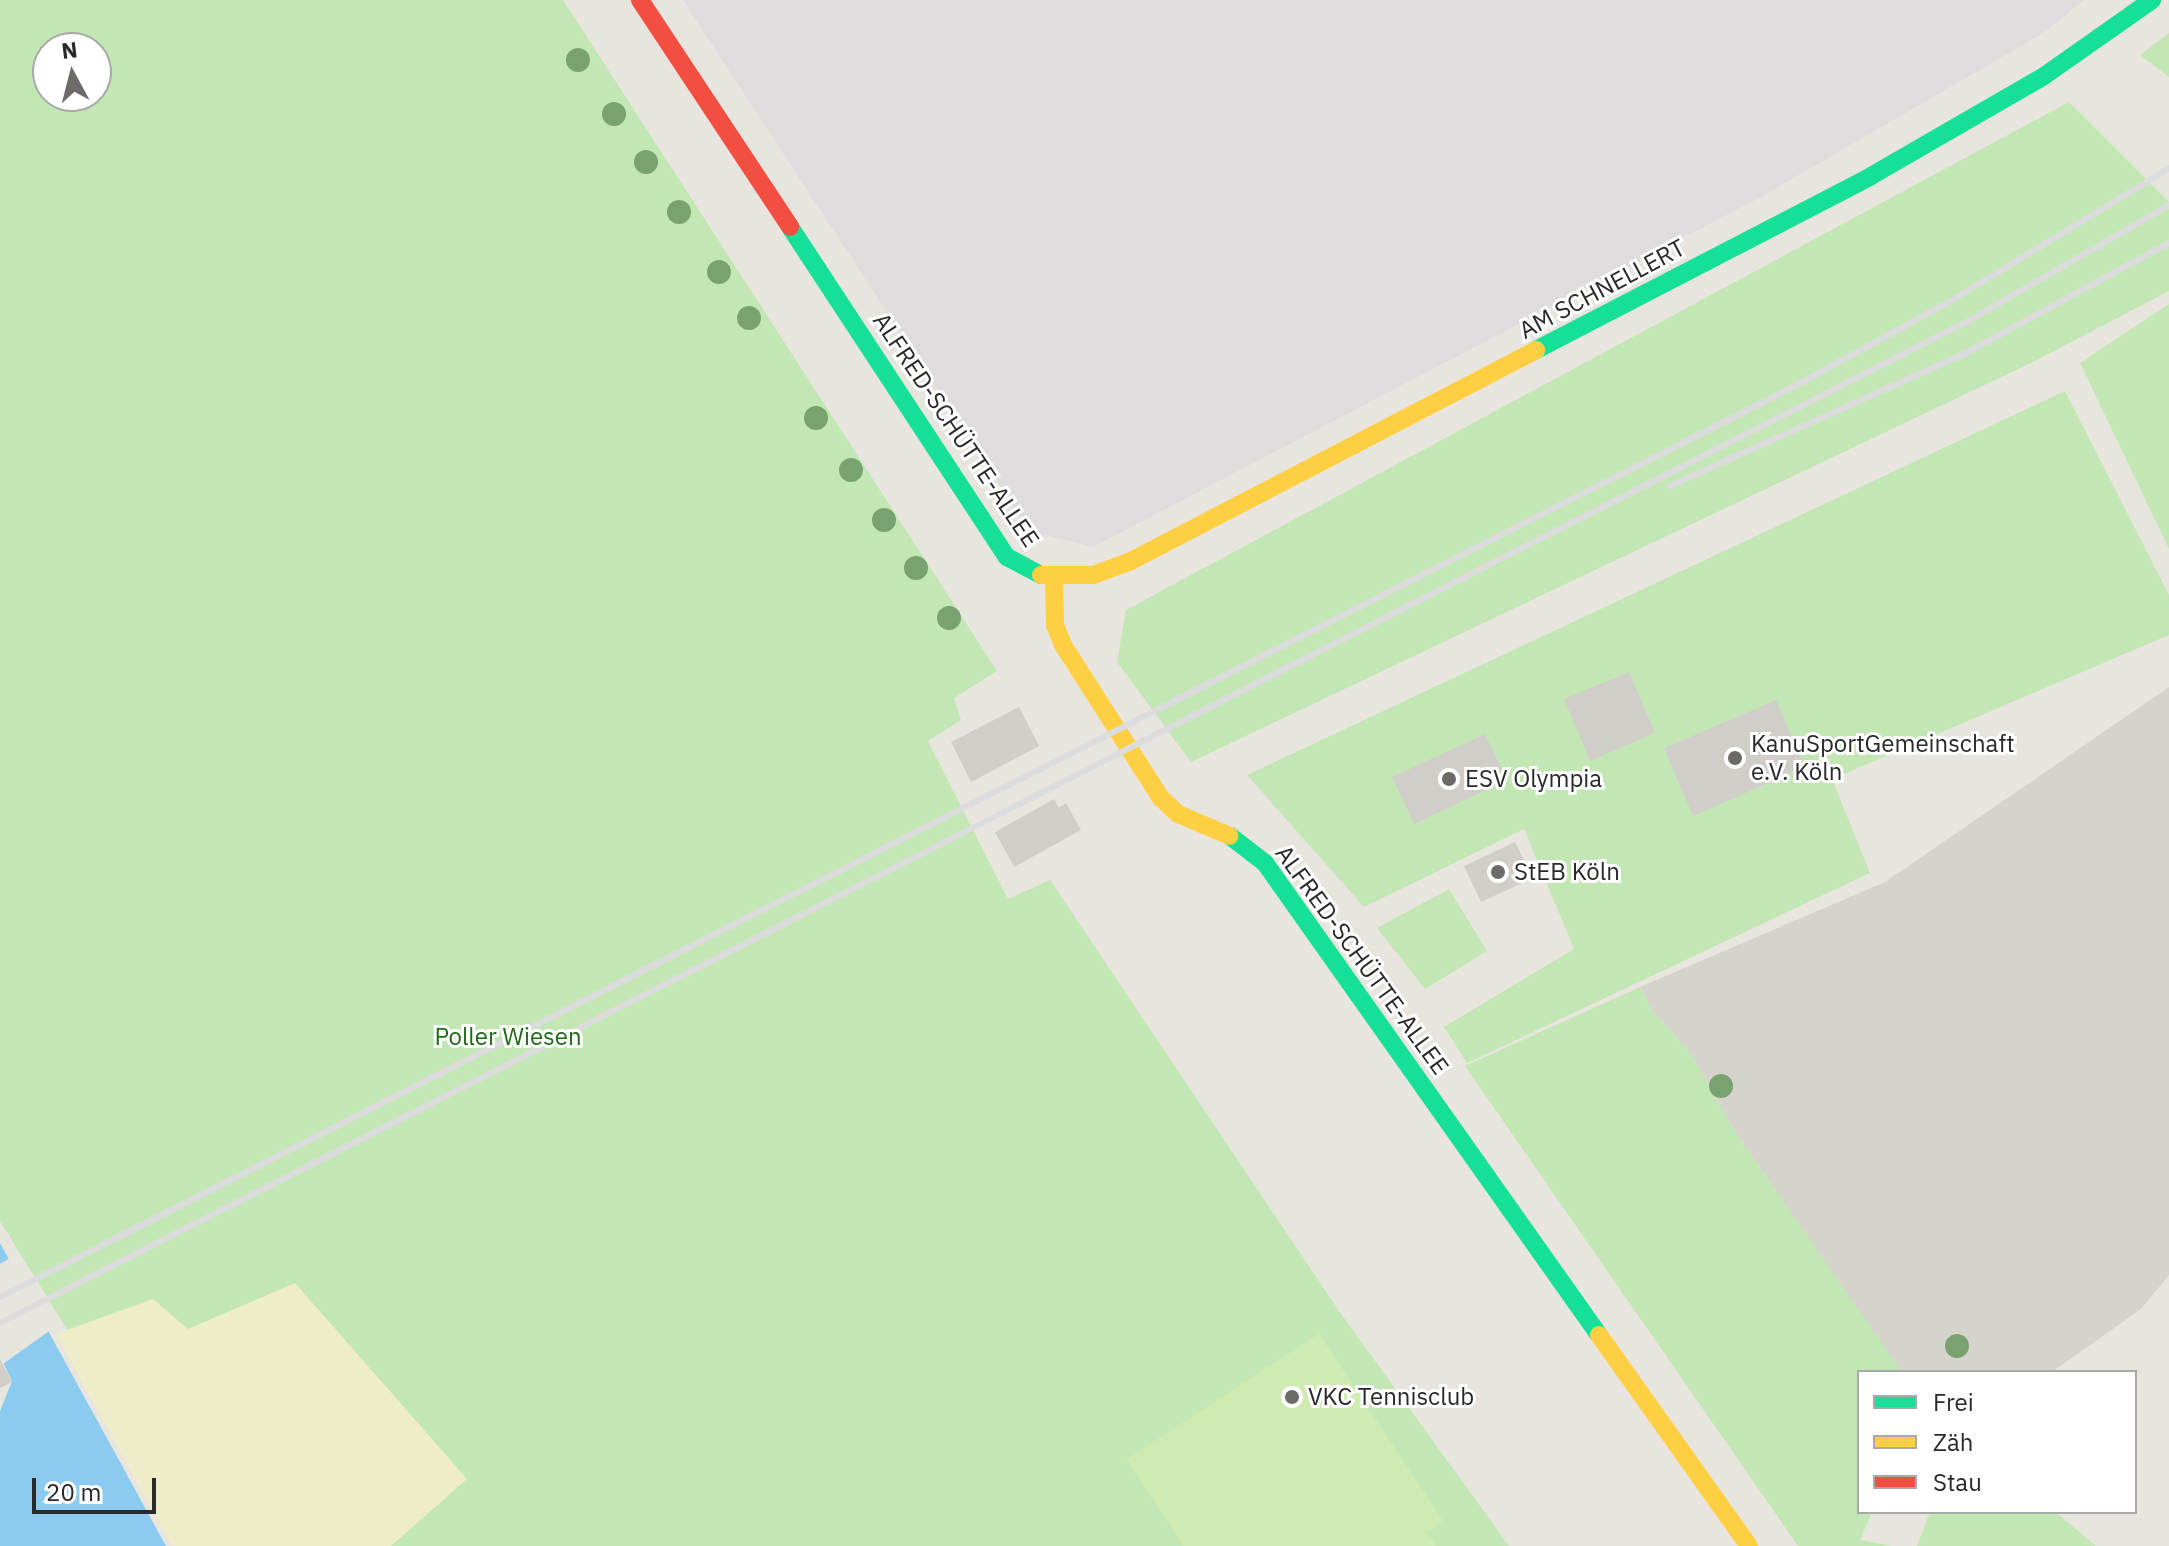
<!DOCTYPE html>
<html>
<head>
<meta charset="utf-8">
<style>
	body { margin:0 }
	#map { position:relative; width:2169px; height:1546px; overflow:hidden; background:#e8e5de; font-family:"IBM Plex Sans",sans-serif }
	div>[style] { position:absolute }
	.industrial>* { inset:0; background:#dedcdd }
	.green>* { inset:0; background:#c3e7b4 }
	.sand>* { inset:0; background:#efecca }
	.pitch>* { inset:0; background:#cfebb1 }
	.plaza>* { inset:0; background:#d6d3cd }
	.water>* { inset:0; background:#8ccbf0 }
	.pier>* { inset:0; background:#e8e5de }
	.building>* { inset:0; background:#d1cec9 }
	.fast>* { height:18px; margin:-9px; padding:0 9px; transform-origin:9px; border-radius:9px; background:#16e098 }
	.slow>* { height:18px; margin:-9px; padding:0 9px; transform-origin:9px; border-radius:9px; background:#ffcf43 }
	.jam>* { height:18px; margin:-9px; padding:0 9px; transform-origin:9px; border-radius:9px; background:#f24e42 }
	.rail>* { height:6px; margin:-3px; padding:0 3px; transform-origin:3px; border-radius:3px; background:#dcdcde }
	.trees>* { width:24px; height:24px; margin:-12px; border-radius:50%; background:#78a26f }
	.dots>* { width:22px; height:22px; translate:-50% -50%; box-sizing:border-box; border:4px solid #fff; border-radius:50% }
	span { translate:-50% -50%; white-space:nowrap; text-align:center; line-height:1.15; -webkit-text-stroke:6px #fff; paint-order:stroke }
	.street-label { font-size:24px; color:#292929 }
	.poi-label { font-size:24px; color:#292929 }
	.left { translate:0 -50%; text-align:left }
	.park-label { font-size:24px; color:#1d6b14 }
	.legend { position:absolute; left:1857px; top:1370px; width:280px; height:144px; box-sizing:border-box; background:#fff; border:2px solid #a9a9a9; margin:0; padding:10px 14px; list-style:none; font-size:24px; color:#292929 }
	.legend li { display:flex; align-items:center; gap:16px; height:40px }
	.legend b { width:40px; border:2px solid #a9a9a9 }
	.north { position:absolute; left:32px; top:32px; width:80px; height:80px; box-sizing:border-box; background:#fff; border:2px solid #a9a9a9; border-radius:50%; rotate:353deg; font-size:22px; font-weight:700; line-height:32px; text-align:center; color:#292929 }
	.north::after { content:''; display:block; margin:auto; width:28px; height:36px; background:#6c6b68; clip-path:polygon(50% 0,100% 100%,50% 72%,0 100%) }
	.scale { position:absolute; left:32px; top:1478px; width:124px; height:36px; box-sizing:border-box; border:4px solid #292929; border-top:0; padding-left:10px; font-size:24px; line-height:28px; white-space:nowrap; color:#292929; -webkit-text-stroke:6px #fff; paint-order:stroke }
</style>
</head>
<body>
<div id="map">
	<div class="industrial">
		<div style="clip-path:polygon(683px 0,2084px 0,2045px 32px,1761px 197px,1093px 547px,1030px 531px)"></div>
	</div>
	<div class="green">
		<div style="clip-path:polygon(evenodd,0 0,563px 0,997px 671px,954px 698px,961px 720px,928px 741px,1008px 899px,1050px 880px,1339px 1311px,1509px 1546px,201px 1546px,0 1221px,0 0,48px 48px,96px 48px,96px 96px,48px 96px,48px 48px)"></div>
		<div style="clip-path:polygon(2169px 33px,2169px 77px,2140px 55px)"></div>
		<div style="clip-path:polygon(2069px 102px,2169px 202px,2169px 291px,2033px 362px,1191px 762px,1117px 662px,1126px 610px)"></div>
		<div style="clip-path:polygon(2169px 304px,2169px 549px,2080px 363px)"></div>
		<div style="clip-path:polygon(2065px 391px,2169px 595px,2169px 635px,1832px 779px,1870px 873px,1467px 1063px,1444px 1027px,1574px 949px,1524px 829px,1364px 907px,1247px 775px)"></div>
		<div style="clip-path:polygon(1449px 889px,1487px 951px,1425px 989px,1377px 928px)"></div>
		<div style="clip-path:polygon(1640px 987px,1654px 1012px,1690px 1052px,1736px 1133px,1903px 1372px,1859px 1372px,1859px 1512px,1872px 1512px,1860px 1540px,1892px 1546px,1798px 1546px,1465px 1066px)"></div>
		<div style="clip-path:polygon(1930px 1512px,2056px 1512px,2096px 1546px,1917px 1546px)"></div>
	</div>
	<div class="sand">
		<div style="clip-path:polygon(295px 1283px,467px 1479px,391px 1546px,172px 1546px,56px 1334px,153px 1299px,188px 1329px)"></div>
	</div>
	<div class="pitch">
		<div style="clip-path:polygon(1319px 1334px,1443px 1521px,1427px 1532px,1436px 1546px,1184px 1546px,1127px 1459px)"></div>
	</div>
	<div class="plaza">
		<div style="clip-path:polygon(2169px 687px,2169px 1275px,2141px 1309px,2052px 1372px,1902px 1372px,1736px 1133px,1690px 1052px,1654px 1012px,1640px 987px,1885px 882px)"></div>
	</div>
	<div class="water">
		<div style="clip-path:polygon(0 1243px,166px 1546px,0 1546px,0 1411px,12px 1381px,0 1356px)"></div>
	</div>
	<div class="pier">
		<div style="clip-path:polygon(12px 1257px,52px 1329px,0 1366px,0 1264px)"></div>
	</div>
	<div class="building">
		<div style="clip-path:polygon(1629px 672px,1655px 733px,1590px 761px,1564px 699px)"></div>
		<div style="clip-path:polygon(1776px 700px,1805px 767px,1693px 816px,1664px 748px)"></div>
		<div style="clip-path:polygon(1019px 707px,1039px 746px,971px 782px,951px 742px)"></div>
		<div style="clip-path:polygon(1485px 734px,1507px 780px,1414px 824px,1392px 777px)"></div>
		<div style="clip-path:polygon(1054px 799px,1059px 808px,1066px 803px,1081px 830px,1014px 867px,995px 832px)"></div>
		<div style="clip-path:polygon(1515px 842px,1533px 878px,1481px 902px,1464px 866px)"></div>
		<div style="clip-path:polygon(0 1359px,12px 1382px,0 1388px)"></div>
	</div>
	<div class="fast">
		<div style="left:790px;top:227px;width:395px;rotate:56.7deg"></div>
		<div style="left:1007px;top:557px;width:38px;rotate:28deg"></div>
		<div style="left:1536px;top:350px;width:377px;rotate:-27.4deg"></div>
		<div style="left:1871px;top:176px;width:200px;rotate:-30deg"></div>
		<div style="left:2044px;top:76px;width:132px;rotate:-35.1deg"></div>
		<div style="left:1230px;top:836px;width:44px;rotate:37.6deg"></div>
		<div style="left:1265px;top:863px;width:578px;rotate:54.72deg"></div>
	</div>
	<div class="slow">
		<div style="left:1041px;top:575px;width:52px"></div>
		<div style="left:1093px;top:575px;width:38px;rotate:-20deg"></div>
		<div style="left:1129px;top:562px;width:459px;rotate:-27.5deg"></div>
		<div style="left:1054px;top:578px;width:47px;rotate:88.8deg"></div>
		<div style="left:1055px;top:625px;width:22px;rotate:68deg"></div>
		<div style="left:1063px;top:645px;width:182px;rotate:57.4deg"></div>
		<div style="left:1161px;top:798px;width:23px;rotate:43deg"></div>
		<div style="left:1178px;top:814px;width:56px;rotate:22.9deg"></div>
		<div style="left:1599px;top:1335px;width:259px;rotate:54.6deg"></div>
	</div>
	<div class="jam">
		<div style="left:640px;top:0;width:272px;rotate:56.5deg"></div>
	</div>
	<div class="rail">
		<div style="left:1670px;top:486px;width:325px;rotate:-24.2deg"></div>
		<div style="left:1966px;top:353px;width:231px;rotate:-28.5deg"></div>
		<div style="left:0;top:1297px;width:2013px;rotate:-26.91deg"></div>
		<div style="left:1795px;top:386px;width:175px;rotate:-28.6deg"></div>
		<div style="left:1949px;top:302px;width:258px;rotate:-31.3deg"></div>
		<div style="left:0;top:1323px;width:2211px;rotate:-26.98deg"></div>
		<div style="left:1970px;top:320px;width:230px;rotate:-30deg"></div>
	</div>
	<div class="trees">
		<div style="left:578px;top:60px"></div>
		<div style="left:614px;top:114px"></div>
		<div style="left:646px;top:162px"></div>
		<div style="left:679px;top:212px"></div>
		<div style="left:719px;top:272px"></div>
		<div style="left:749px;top:318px"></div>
		<div style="left:816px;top:418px"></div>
		<div style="left:851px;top:470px"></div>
		<div style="left:884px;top:520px"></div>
		<div style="left:916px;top:568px"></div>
		<div style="left:949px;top:618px"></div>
		<div style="left:1721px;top:1086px"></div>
		<div style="left:1957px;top:1346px"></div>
	</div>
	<div class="dots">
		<div style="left:1735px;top:758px;background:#6c6b68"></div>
		<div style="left:1449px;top:779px;background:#6c6b68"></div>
		<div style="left:1498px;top:872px;background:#6c6b68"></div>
		<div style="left:1292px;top:1397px;background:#6c6b68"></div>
	</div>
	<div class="street-label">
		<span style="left:1602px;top:289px;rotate:-28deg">AM SCHNELLERT</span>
		<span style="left:956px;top:430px;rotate:56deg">ALFRED-SCHÜTTE-ALLEE</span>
		<span style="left:1362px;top:960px;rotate:54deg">ALFRED-SCHÜTTE-ALLEE</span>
	</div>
	<div class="poi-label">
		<span class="left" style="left:1751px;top:758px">KanuSportGemeinschaft<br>e.V. Köln</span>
		<span class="left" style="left:1465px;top:779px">ESV Olympia</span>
		<span class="left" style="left:1514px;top:872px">StEB Köln</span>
		<span class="left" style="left:1308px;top:1397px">VKC Tennisclub</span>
	</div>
	<div class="park-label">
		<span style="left:508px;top:1037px">Poller Wiesen</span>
	</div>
	<ul class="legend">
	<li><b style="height:10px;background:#16e098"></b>Frei</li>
	<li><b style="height:10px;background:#ffcf43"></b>Zäh</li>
	<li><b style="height:10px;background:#f24e42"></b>Stau</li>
	</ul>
	<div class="north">N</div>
	<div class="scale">20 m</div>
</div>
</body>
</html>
